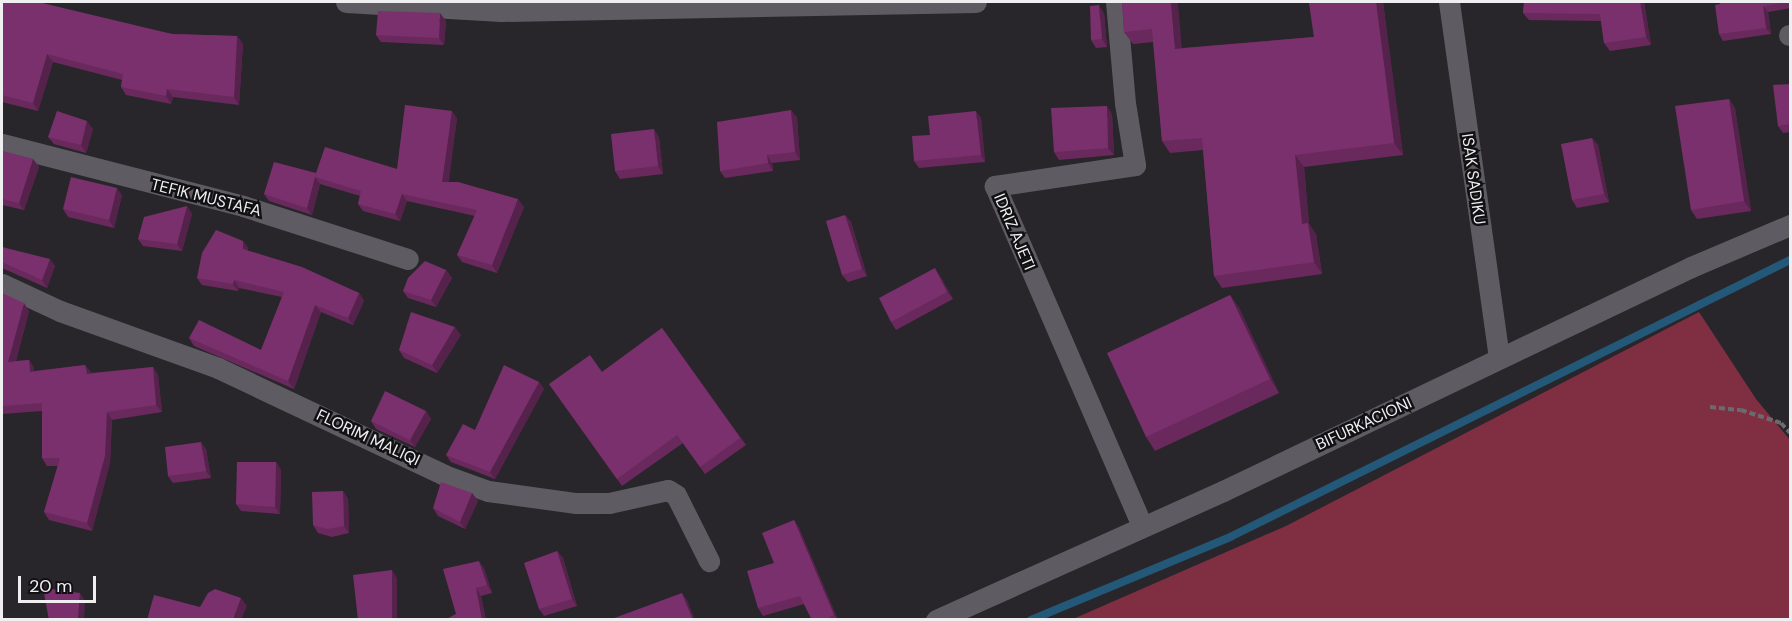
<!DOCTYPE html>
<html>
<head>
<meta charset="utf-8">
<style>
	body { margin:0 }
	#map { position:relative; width:1792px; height:621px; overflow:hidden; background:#28262b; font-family:"DM Sans",sans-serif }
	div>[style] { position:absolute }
	.green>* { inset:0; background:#802e42 }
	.stream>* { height:8px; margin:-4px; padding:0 4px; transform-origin:4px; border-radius:4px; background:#235878 }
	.path>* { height:4px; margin-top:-2px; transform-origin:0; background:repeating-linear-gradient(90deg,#6c6a6e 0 6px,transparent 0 9px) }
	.street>* { height:21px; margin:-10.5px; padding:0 10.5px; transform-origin:10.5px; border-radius:10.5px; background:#5e5c62 }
	.wall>* { inset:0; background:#69295d }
	.shaded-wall>* { inset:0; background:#55224c }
	.building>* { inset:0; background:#7a306c }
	span { translate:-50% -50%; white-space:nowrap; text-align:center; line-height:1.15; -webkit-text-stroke:5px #111012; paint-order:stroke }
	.street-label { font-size:16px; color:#efeef1 }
	.frame { position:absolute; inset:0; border:3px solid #efeef1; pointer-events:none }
	.scale { position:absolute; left:18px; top:576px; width:78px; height:27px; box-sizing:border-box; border:3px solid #efeef1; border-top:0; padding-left:8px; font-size:18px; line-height:21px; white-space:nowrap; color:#efeef1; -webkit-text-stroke:4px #111012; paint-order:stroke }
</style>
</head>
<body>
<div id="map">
	<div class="green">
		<div style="clip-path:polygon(1699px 312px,1756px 399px,1790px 440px,1790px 619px,1073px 619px,1286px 526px)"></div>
	</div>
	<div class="stream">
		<div style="left:1031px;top:620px;width:216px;rotate:-22.6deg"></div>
		<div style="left:1230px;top:537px;width:625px;rotate:-26.32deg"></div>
	</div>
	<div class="path">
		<div style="left:1710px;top:407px;width:31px;rotate:6deg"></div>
		<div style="left:1741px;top:410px;width:42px;rotate:18deg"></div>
		<div style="left:1781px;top:423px;width:13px;rotate:48deg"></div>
	</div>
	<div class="street">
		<div style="left:346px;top:2px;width:155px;rotate:3.3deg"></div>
		<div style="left:501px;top:11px;width:475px;rotate:-1.1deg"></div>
		<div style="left:1116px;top:2px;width:101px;rotate:84.9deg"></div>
		<div style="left:1125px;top:103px;width:63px;rotate:80.8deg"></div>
		<div style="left:1135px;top:165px;width:142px;rotate:171.5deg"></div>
		<div style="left:995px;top:186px;width:369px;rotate:66.6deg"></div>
		<div style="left:1449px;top:2px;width:358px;rotate:82deg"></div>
		<div style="left:1789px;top:35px;width:1px"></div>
		<div style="left:2px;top:144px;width:249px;rotate:14.4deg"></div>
		<div style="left:243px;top:206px;width:173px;rotate:17.8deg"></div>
		<div style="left:2px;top:284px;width:64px;rotate:25deg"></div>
		<div style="left:60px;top:311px;width:168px;rotate:19.8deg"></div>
		<div style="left:218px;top:368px;width:250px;rotate:25.3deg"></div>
		<div style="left:444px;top:475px;width:47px;rotate:20deg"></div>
		<div style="left:488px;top:491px;width:89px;rotate:7.8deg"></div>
		<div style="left:576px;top:503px;width:33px"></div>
		<div style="left:609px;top:503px;width:60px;rotate:-12.4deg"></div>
		<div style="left:668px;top:490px;width:9px;rotate:32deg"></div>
		<div style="left:676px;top:495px;width:74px;rotate:63.4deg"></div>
		<div style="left:936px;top:620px;width:315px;rotate:-24.2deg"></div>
		<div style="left:1223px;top:491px;width:519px;rotate:-25.58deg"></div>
		<div style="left:1691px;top:267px;width:108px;rotate:-23deg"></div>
	</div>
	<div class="wall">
		<div style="clip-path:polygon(2px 2px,172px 34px,237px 36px,243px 44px,239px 105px,173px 97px,171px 104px,126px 95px,121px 87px,122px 80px,53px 62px,38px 111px,2px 102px)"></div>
		<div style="clip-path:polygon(1122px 2px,1182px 48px,1314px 37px,1309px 2px,1383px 2px,1403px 155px,1304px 167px,1309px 224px,1316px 234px,1322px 274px,1222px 288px,1214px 276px,1203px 150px,1170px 153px,1162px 141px,1153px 42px,1133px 44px,1124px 32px)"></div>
		<div style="clip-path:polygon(1524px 2px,1644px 2px,1651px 45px,1610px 51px,1604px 43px,1601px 21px,1529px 20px,1523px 13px)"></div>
		<div style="clip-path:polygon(1720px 2px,1791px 2px,1791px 8px,1768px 12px,1771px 34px,1723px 41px,1719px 34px)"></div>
		<div style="clip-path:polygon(1104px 13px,1107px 47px,1096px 48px,1091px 40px)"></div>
		<div style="clip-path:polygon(446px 21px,444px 45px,381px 42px,376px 35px)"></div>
		<div style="clip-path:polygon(1791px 84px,1791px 132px,1783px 133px,1778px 126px)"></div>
		<div style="clip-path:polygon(1729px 99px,1735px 108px,1751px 211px,1697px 219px,1691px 210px)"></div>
		<div style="clip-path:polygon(1112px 114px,1114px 155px,1059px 160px,1054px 152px)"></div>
		<div style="clip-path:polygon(797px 117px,800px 160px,772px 163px,773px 171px,725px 178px,720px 171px)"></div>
		<div style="clip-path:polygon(457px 118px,448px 182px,524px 207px,497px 273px,462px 262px,457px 255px,475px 216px,407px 201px,400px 221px,363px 211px,358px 204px,360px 196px,320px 184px,312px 215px,269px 201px,264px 194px,316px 173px,397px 169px)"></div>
		<div style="clip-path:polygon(981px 118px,985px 162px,919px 168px,914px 161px,930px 135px)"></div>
		<div style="clip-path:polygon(93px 129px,86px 153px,54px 144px,48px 137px)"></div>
		<div style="clip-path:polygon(659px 137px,663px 174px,620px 179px,615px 171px)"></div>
		<div style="clip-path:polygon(1592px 138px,1598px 145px,1609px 202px,1577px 208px,1572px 200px)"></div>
		<div style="clip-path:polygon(2px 151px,33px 159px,39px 167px,24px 210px,2px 205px)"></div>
		<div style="clip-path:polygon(122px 195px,114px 228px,68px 217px,63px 209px)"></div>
		<div style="clip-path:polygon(187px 206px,192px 214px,182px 251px,143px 246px,138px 239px)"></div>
		<div style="clip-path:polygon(845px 215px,851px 222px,867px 276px,848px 282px,842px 275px)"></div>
		<div style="clip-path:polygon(243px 241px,248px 248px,248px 251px,359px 293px,364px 301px,353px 325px,321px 312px,294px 389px,194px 346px,189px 338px,261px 350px,282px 297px,239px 288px,238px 291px,202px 285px,197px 278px)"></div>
		<div style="clip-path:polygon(2px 247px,55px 266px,47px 288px,2px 268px)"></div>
		<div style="clip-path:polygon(446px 270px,452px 278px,436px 307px,408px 298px,403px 291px)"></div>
		<div style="clip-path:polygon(940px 276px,953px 299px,896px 330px,891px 322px)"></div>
		<div style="clip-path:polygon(2px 293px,29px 311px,16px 361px,29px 360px,34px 368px,34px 371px,85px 365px,91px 373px,153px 367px,158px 375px,162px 412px,112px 420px,110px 463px,92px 531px,49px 520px,44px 512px,58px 466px,47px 466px,42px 458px,42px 411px,2px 414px)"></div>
		<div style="clip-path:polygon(1230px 295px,1239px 308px,1279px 393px,1155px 451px,1146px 437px)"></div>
		<div style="clip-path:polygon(662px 328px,746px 445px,705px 474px,683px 443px,622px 486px,549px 384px,602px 372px)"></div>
		<div style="clip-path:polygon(461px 335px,437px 373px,404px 358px,399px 350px)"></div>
		<div style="clip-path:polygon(539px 382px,544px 389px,495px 479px,451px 462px,446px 455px,475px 430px)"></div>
		<div style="clip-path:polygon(426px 411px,431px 419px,415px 447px,376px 429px,371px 421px)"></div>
		<div style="clip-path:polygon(206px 449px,211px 478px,173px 483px,168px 476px)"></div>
		<div style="clip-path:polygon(276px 462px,281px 470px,280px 514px,241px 511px,236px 504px)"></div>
		<div style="clip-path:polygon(343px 491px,348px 499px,349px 533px,332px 537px,318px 533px,313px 525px)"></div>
		<div style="clip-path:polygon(472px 493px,478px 501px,465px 529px,438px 516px,433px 508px)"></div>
		<div style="clip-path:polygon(794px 520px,799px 528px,838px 620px,812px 620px,804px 604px,763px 616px,758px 608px,774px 563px)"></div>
		<div style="clip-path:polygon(557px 551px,563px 558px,577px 606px,544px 616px,539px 609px)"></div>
		<div style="clip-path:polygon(484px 568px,492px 593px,481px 596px,486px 620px,445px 620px,456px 614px)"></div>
	</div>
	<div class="shaded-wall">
		<div style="clip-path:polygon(1171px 2px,1178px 2px,1183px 61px,1175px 49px)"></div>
		<div style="clip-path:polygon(1376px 2px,1383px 2px,1403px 155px,1394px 143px)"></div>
		<div style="clip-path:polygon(1640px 2px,1644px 2px,1651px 45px,1646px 37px)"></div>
		<div style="clip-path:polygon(1099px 5px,1104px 13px,1107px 47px,1102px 39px)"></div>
		<div style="clip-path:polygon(1763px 6px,1768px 12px,1771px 34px,1766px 28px)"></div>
		<div style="clip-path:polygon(440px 13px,446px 21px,444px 45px,439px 38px)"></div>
		<div style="clip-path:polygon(237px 36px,243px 44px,239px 105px,234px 97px)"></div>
		<div style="clip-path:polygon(47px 54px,53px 62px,38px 111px,33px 103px)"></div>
		<div style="clip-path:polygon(167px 89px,173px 97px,171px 104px,166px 96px)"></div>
		<div style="clip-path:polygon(1729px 99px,1735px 108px,1751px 211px,1744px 201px)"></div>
		<div style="clip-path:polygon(1107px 106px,1112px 114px,1114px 155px,1108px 148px)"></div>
		<div style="clip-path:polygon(791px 110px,797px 117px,800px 160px,795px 152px)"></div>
		<div style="clip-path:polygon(452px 111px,457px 118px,448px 189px,442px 182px)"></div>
		<div style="clip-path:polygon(976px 111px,981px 118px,985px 162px,981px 155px)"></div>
		<div style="clip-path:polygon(87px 121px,93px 129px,86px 153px,81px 145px)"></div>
		<div style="clip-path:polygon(654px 129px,659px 137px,663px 174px,658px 166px)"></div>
		<div style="clip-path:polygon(1592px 138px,1598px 145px,1609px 202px,1604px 194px)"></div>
		<div style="clip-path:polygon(767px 155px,772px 163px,773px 171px,768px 163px)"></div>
		<div style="clip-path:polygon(1295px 155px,1304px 167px,1309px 224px,1316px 234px,1322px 274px,1314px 262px,1302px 224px)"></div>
		<div style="clip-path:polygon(33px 159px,39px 167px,24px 210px,19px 203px)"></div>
		<div style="clip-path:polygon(315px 177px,320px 184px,312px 215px,307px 208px)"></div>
		<div style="clip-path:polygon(117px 188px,122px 195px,114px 228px,109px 220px)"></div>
		<div style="clip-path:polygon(402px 194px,407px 201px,400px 221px,395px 214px)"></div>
		<div style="clip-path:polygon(518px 199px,524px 207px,497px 273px,492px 265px)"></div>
		<div style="clip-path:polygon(187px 206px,192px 214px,182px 251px,177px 244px)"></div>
		<div style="clip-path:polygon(845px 215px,851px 222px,867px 276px,862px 269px)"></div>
		<div style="clip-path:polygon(243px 241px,248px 248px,248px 257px,243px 249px)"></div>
		<div style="clip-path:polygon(50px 259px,55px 266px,47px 288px,42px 280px)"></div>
		<div style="clip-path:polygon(935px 268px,940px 276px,953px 299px,947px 292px)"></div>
		<div style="clip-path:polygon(446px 270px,452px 278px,436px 307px,431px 300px)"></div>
		<div style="clip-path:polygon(234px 280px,239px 288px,238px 291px,233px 284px)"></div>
		<div style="clip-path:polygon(359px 293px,364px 301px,353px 325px,348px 318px)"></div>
		<div style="clip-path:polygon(1230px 295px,1239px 308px,1279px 393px,1270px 379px)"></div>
		<div style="clip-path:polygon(24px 303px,29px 311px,14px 369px,8px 362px)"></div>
		<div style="clip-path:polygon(315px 305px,321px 312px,294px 389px,288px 381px)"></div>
		<div style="clip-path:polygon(455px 327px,461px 335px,437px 373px,432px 365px)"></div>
		<div style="clip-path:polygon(29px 360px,34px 368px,35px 380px,30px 372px)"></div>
		<div style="clip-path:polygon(85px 365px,91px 372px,92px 381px,87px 374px)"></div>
		<div style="clip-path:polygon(153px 367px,158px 375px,162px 412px,156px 405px)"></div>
		<div style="clip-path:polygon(539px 382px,544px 389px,495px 479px,490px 472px)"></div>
		<div style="clip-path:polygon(426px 411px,431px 419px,415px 447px,410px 440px)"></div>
		<div style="clip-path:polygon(107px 412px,112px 420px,110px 463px,92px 531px,87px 523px)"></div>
		<div style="clip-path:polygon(201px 442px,206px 449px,211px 478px,206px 471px)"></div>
		<div style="clip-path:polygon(276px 462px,281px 470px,280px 514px,275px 507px)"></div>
		<div style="clip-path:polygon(343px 491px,348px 499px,349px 533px,344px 526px)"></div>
		<div style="clip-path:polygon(472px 493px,478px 501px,465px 529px,460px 522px)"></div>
		<div style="clip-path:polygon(794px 520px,799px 528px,838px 620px,834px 615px)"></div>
		<div style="clip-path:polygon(557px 551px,563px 558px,577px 606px,572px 599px)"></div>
		<div style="clip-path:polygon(479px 561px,484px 568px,492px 593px,487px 585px)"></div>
		<div style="clip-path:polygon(392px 570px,397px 578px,397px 620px,393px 620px,392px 618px)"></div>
		<div style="clip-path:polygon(476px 588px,481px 596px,486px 620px,482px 620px)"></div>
		<div style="clip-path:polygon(80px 593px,85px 601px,84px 620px,78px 620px)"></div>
		<div style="clip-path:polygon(682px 593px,687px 600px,695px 620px,693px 620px)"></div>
		<div style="clip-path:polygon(241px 598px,247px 606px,241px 620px,233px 620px)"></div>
	</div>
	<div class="building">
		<div style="clip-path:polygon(2px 2px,38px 2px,172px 34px,237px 36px,234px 97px,167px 89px,166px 96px,121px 87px,123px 74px,47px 54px,33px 103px,2px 95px)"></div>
		<div style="clip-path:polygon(1122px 2px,1171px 2px,1175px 49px,1314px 37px,1309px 2px,1376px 2px,1394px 143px,1295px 155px,1302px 224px,1308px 223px,1314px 262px,1214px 276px,1202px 138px,1162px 141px,1152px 29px,1124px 32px)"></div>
		<div style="clip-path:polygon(1524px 2px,1640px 2px,1646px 37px,1604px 43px,1600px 14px,1523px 13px)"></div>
		<div style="clip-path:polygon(1720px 2px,1788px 2px,1763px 6px,1766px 28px,1719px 34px,1715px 5px,1720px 4px)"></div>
		<div style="clip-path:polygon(1099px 5px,1102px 39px,1091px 40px,1090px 6px)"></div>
		<div style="clip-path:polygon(378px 11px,440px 13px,439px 38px,376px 35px)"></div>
		<div style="clip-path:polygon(1791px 84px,1791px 124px,1778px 126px,1773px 85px)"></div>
		<div style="clip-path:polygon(1729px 99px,1744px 201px,1691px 210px,1675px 106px)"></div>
		<div style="clip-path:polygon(405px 105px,452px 111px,442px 182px,458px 182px,518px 199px,492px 265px,457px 255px,477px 210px,402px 194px,395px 214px,358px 204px,361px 191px,315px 177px,307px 208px,264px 194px,274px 162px,316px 173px,325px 147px,397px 169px)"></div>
		<div style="clip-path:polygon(1107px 106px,1108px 148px,1054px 152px,1051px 108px)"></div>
		<div style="clip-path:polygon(791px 110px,795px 152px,767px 155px,768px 163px,720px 171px,717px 122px)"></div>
		<div style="clip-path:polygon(57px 111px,87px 121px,81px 145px,48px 137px)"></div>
		<div style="clip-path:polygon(976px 111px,981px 155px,914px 161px,912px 136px,930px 135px,928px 116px)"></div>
		<div style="clip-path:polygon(654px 129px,658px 166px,615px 171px,611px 134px)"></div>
		<div style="clip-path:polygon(1592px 138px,1604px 194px,1572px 200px,1561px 144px)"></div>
		<div style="clip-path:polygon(2px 151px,33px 159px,19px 203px,2px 199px)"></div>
		<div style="clip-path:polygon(71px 177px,117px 188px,109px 220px,63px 209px)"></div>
		<div style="clip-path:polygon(187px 206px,177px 244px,138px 239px,144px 217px)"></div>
		<div style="clip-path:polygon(845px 215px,862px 269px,842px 275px,826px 221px)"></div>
		<div style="clip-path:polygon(216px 230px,243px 241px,243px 249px,302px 267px,359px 293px,348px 318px,315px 305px,288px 381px,189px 338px,199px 320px,261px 350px,284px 292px,234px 280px,233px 284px,197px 278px,202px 253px)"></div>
		<div style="clip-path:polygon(2px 247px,50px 259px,42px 280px,2px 262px)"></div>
		<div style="clip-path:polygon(425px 261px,446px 270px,431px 300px,403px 291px,408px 278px)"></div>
		<div style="clip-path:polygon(935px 268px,947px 292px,891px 322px,879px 298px)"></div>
		<div style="clip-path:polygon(2px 293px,24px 303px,8px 362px,29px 360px,30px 372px,85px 365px,87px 374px,153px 367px,156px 405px,107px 412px,105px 456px,87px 523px,44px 512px,60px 458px,42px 458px,42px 403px,2px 406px)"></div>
		<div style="clip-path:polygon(1230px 295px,1270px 379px,1146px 437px,1107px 353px)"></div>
		<div style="clip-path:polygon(411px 312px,455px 327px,432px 365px,399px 350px)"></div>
		<div style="clip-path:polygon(662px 328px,740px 438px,700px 467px,677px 435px,617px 479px,549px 384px,590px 355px,602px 372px)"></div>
		<div style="clip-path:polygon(504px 365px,539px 382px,490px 472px,446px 455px,463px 424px,475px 430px)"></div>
		<div style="clip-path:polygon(385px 391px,426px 411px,410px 440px,371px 421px)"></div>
		<div style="clip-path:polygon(201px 442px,206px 471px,168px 476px,165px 447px)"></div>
		<div style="clip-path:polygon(237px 462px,276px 462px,275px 507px,236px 504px)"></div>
		<div style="clip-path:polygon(441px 482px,472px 493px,460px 522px,433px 508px)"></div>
		<div style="clip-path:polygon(343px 491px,344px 526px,327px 529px,313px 525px,312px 492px)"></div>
		<div style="clip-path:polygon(794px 520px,834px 615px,824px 620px,812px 620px,800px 596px,758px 608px,747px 571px,774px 563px,762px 533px)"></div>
		<div style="clip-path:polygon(557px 551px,572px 599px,539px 609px,524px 563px)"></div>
		<div style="clip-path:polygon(479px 561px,487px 585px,476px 588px,482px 620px,445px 620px,456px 614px,443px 569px)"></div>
		<div style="clip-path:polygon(392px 570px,392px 618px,375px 620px,358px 620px,353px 575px)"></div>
		<div style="clip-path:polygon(43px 588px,80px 593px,78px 620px,49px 620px)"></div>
		<div style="clip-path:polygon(215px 589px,241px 598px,233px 620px,147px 620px,154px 595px,200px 607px,208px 593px)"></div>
		<div style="clip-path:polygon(682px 593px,693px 620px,609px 620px)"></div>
	</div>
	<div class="street-label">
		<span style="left:1473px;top:179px;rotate:82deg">ISAK SADIKU</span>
		<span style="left:206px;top:198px;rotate:14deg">TEFIK MUSTAFA</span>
		<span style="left:1014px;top:232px;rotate:67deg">IDRIZ AJETI</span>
		<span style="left:1364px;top:424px;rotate:-25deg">BIFURKACIONI</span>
		<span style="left:368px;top:438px;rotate:25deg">FLORIM MALIQI</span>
	</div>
	<div class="frame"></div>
	<div class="scale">20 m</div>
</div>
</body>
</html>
